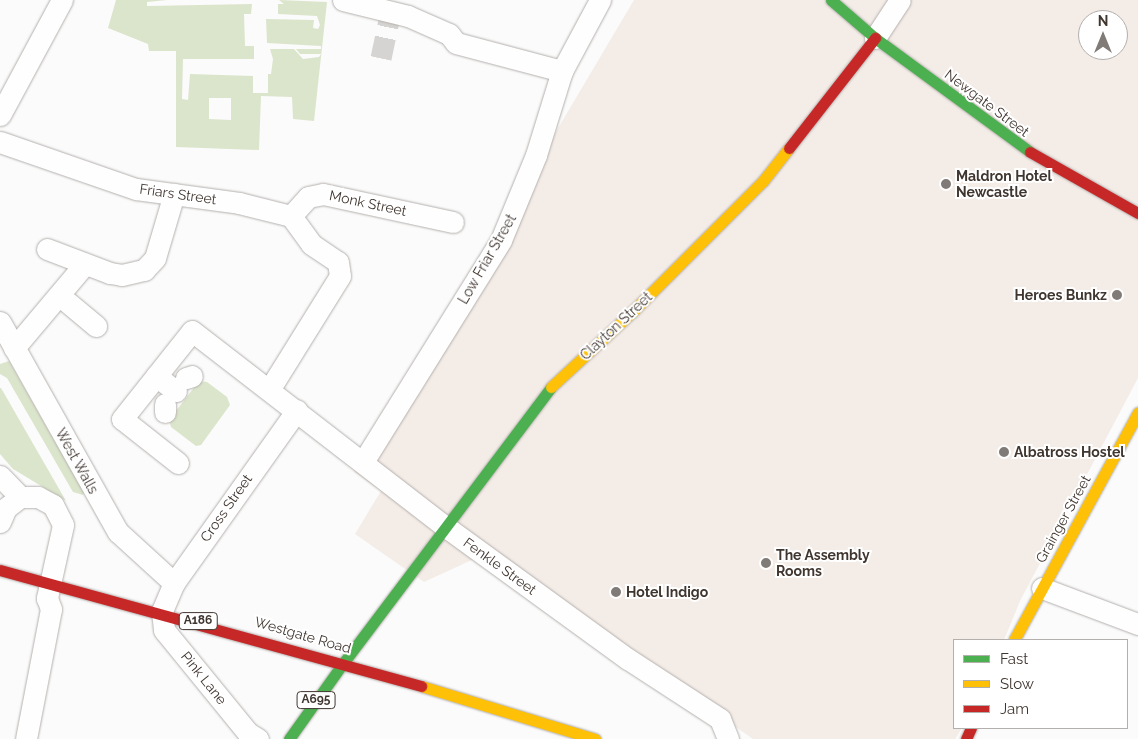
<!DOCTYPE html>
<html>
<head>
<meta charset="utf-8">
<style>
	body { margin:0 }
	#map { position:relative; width:1138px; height:739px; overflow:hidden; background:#fbfbfb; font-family:Raleway,sans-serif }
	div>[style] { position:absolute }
	.built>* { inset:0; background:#f4ece7 }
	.green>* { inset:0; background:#dbe5cb }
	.street-tunnel>* { height:21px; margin-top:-10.5px; transform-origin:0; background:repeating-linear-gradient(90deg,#d6d4d2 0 21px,transparent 0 32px) }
	.roads { filter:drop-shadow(0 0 1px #b4b0ad) drop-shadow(0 0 1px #b4b0ad) }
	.street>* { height:21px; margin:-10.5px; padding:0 10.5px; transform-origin:10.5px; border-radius:10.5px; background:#fefefe }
	.fast>* { height:11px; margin:-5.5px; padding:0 5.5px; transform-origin:5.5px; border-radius:5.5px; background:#4caf50 }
	.slow>* { height:11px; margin:-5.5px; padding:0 5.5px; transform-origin:5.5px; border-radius:5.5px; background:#ffc107 }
	.jam>* { height:11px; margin:-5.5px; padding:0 5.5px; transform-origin:5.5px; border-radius:5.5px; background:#c62828 }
	.dots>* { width:14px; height:14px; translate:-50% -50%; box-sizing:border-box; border:2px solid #fff; border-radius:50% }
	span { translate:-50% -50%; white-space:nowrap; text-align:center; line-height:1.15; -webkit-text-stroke:4px #fff; paint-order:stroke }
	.shield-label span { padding:1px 4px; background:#fff; border:1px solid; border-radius:4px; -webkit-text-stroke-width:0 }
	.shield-label { font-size:12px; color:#403630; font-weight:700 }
	.street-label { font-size:14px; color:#403630 }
	.poi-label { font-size:14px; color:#403630; font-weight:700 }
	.left { translate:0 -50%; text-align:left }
	.right { translate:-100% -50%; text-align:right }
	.legend { position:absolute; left:953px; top:639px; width:175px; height:90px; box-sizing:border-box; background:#fff; border:1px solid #b3afac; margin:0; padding:6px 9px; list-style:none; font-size:15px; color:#403630 }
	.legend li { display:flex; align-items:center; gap:10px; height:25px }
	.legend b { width:25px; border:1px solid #b3afac }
	.north { position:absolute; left:1078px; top:10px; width:50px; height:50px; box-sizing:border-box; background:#fff; border:1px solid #b3afac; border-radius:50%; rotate:0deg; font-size:14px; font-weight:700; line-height:20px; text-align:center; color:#403630 }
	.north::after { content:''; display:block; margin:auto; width:18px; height:22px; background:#817b77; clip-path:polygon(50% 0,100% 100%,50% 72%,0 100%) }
</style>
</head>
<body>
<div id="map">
	<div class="built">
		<div style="clip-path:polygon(evenodd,634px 0,1138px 0,1138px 378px,1020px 601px,1004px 640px,954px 640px,954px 728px,962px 728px,955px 739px,753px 739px,487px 553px,424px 582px,355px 534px,381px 491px,354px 472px,634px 0,1088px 20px,1118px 20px,1118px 50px,1088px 50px,1088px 20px)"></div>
	</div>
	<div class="green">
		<div style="clip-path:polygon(evenodd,116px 0,167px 0,147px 2px,147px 6px,252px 4px,251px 14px,244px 14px,245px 46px,254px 46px,254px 59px,183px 59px,182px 99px,188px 100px,190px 74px,253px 76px,253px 93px,268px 93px,268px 74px,271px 74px,273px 59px,270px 49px,294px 49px,303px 59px,319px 57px,321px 54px,300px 54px,296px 49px,321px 49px,321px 46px,267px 43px,266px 19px,314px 20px,313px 28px,318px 29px,320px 25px,317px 16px,278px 14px,278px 4px,284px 4px,279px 0,327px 2px,314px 121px,293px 119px,292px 97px,261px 96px,259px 150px,176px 147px,176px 51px,149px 51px,148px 44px,108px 28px,116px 0,209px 98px,231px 98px,231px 120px,209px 119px,209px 98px)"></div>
		<div style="clip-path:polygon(9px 361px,84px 493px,83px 495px,73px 492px,7px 378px,0 374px,0 364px)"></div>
		<div style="clip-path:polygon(199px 381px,207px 382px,227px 397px,230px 405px,201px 445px,196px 446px,171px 427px,169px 420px)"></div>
		<div style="clip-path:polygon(0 388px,1px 388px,66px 501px,13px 469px,0 454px)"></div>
	</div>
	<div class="street-tunnel">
		<div style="left:381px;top:58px;width:48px;rotate:-78deg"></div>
	</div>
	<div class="roads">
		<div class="street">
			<div style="left:343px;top:0;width:67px;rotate:13.8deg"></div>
			<div style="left:408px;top:16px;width:45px;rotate:23.7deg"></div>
			<div style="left:449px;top:34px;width:11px;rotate:52deg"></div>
			<div style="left:456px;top:43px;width:110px;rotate:14.8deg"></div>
			<div style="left:875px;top:38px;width:45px;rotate:-56.7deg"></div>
			<div style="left:0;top:115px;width:131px;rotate:-61.7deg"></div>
			<div style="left:0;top:142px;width:144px;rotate:19.1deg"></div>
			<div style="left:136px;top:189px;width:104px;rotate:7.7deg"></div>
			<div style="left:239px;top:203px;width:54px;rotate:14deg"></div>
			<div style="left:291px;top:216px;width:34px;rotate:54deg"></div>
			<div style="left:311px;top:244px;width:32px;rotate:34deg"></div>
			<div style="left:338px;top:262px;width:14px;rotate:82deg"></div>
			<div style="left:340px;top:276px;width:134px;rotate:121.9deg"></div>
			<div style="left:291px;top:216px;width:25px;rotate:-48deg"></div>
			<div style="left:308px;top:197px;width:15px;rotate:-11deg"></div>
			<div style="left:323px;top:194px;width:133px;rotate:12.2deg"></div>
			<div style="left:47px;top:249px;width:67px;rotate:20.9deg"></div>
			<div style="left:110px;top:273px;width:12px;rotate:9deg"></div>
			<div style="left:122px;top:275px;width:23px;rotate:-13deg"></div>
			<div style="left:144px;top:270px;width:16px;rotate:-47deg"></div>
			<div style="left:155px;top:258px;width:67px;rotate:-73.5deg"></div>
			<div style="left:60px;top:296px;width:47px;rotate:39.8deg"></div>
			<div style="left:0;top:322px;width:241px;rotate:60.7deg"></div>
			<div style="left:118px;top:532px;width:76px;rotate:42.3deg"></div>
			<div style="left:14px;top:348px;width:109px;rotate:-49.9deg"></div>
			<div style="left:156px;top:376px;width:25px;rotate:37deg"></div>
			<div style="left:186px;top:378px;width:6px;rotate:-18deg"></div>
			<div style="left:165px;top:404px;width:8px;rotate:90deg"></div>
			<div style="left:363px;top:462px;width:261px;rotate:-58.1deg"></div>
			<div style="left:501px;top:240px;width:92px;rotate:-67.6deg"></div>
			<div style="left:536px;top:155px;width:88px;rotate:-72.8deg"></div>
			<div style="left:562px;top:71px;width:81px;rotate:-61.8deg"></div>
			<div style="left:178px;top:463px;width:71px;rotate:-141.8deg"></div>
			<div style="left:122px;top:419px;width:112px;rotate:-51.5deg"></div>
			<div style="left:192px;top:331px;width:321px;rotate:37.7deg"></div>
			<div style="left:446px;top:527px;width:225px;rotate:36deg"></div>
			<div style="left:628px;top:659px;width:110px;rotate:33.1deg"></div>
			<div style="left:720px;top:719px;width:22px;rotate:68deg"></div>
			<div style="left:0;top:476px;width:29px;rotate:46deg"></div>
			<div style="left:20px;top:497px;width:18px"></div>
			<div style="left:38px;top:497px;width:17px;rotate:28deg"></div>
			<div style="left:53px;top:505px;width:22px;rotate:63deg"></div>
			<div style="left:63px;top:525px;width:75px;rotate:102.4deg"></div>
			<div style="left:47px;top:598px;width:12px;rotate:70deg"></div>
			<div style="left:51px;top:609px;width:132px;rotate:100.9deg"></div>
			<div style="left:0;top:522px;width:15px;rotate:-67deg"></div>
			<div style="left:6px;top:508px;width:18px;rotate:-38deg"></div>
			<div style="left:1042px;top:588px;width:103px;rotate:20.6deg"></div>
			<div style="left:258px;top:739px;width:12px;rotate:-149deg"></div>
			<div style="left:248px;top:733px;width:133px;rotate:-129.2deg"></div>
			<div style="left:164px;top:630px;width:19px;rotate:-96deg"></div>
			<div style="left:162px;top:611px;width:30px;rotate:-67deg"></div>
			<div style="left:174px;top:583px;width:212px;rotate:-54.6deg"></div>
		</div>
		<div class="fast">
			<div style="left:831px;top:0;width:58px;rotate:40.8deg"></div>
			<div style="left:875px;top:38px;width:192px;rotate:36.3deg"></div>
			<div style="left:344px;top:662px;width:344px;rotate:-53deg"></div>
			<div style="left:289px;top:739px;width:95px;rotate:-54.5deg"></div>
		</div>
		<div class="slow">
			<div style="left:551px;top:387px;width:110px;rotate:-42.8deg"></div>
			<div style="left:632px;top:312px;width:185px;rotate:-45deg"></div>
			<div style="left:763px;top:181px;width:42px;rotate:-51.8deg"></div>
			<div style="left:1014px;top:640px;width:259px;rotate:-61.4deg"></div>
			<div style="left:421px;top:686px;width:182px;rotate:16.9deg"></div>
		</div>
		<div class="jam">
			<div style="left:789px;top:148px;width:140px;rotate:-52deg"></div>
			<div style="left:1030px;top:152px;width:124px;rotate:29.5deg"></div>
			<div style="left:0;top:570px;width:437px;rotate:15.4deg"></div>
			<div style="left:966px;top:739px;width:12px;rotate:-66deg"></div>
		</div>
	</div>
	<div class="dots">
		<div style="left:946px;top:184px;background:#817b77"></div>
		<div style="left:1117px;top:295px;background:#817b77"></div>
		<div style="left:1004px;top:452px;background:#817b77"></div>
		<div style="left:766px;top:563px;background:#817b77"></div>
		<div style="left:616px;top:592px;background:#817b77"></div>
	</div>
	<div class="shield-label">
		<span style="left:198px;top:621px">A186</span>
		<span style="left:316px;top:700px">A695</span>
	</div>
	<div class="street-label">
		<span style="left:987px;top:103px;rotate:37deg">Newgate Street</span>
		<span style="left:178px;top:194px;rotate:8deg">Friars Street</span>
		<span style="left:368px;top:203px;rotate:12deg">Monk Street</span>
		<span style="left:487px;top:259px;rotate:-60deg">Low Friar Street</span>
		<span style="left:616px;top:326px;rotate:-43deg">Clayton Street</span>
		<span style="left:77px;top:461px;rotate:61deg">West Walls</span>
		<span style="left:226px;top:508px;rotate:-55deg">Cross Street</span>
		<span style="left:1063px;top:519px;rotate:-61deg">Grainger Street</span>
		<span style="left:500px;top:566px;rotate:36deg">Fenkle Street</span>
		<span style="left:303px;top:635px;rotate:16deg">Westgate Road</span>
		<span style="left:204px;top:678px;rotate:51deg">Pink Lane</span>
	</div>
	<div class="poi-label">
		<span class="left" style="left:956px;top:184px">Maldron Hotel<br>Newcastle</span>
		<span class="right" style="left:1107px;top:295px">Heroes Bunkz</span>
		<span class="left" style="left:1014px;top:452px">Albatross Hostel</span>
		<span class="left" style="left:776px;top:563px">The Assembly<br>Rooms</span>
		<span class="left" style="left:626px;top:592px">Hotel Indigo</span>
	</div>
	<ul class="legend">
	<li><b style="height:6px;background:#4caf50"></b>Fast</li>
	<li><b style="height:6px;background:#ffc107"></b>Slow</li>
	<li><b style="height:6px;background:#c62828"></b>Jam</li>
	</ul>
	<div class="north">N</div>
</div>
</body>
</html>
